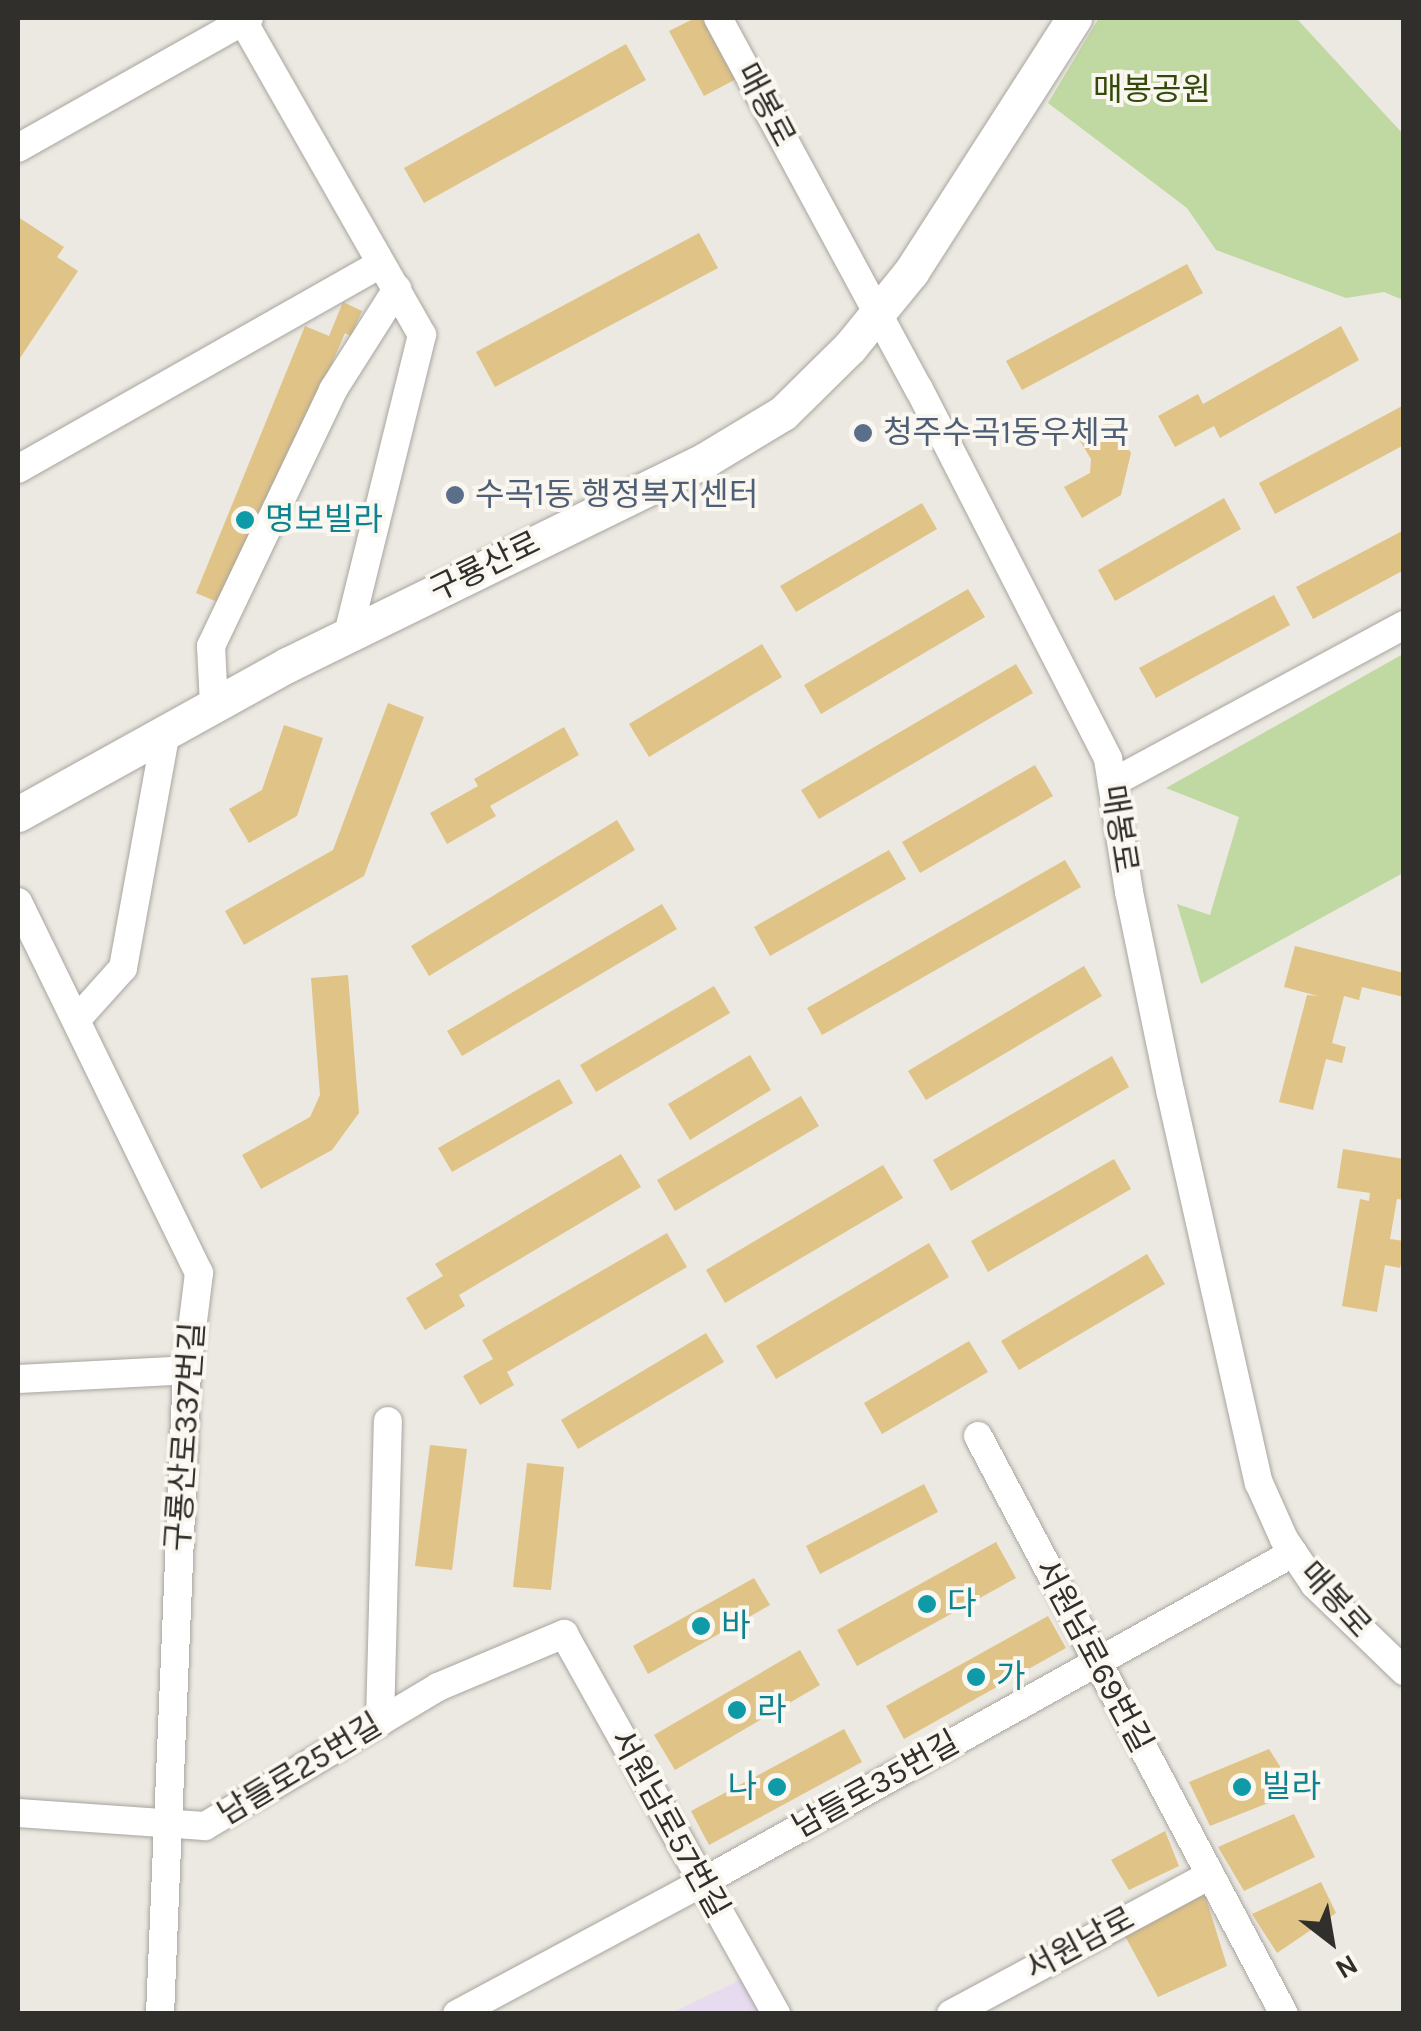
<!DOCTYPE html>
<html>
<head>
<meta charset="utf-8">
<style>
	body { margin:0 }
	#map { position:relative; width:1421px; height:2031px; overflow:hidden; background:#ece9e2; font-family:Karla,"Noto Sans KR",sans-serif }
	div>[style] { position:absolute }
	.commercial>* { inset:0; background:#e6dbef }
	.green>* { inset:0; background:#c0d8a1 }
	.building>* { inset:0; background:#e0c387 }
	.roads { filter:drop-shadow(0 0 2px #a8a59f) drop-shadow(0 0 2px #a8a59f) }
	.minor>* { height:28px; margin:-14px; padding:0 14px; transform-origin:14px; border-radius:14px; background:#fff }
	.tertiary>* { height:35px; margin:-17.5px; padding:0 17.5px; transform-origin:17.5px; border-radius:17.5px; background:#fff }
	.dots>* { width:28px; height:28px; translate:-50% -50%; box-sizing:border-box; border:5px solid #faf6f0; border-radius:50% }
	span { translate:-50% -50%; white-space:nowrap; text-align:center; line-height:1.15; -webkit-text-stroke:8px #faf6f0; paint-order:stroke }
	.park-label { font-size:32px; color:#344a0a }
	.street-label { font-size:32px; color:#302f2c }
	.service-label { font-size:32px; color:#4e5e75 }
	.left { translate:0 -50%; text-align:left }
	.culture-label { font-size:32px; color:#0d838f }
	.right { translate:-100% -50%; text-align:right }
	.frame { position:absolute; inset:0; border:20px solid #302f2c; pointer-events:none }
	.north { position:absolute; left:1281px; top:1891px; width:100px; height:100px; -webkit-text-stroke:8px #faf6f0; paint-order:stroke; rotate:149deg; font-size:28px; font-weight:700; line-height:40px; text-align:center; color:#302f2c }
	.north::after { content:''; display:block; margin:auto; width:35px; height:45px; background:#302f2c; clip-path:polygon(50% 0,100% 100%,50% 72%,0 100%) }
</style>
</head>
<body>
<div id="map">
	<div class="commercial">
		<div style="clip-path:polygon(760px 1970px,782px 2014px,670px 2014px)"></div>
	</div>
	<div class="green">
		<div style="clip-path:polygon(1099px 18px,1298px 20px,1403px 134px,1403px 300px,1384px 292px,1346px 298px,1216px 250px,1187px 208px,1048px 103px)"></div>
		<div style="clip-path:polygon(1403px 654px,1403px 873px,1201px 984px,1177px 904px,1210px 915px,1239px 817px,1166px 788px)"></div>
	</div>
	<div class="building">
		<div style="clip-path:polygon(695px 18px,705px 18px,738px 78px,704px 96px,669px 31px)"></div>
		<div style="clip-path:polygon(626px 44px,646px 80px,424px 203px,404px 168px)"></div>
		<div style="clip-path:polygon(18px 217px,64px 247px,57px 257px,78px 271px,18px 361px)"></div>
		<div style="clip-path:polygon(699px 233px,718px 268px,495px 387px,476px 352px)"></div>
		<div style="clip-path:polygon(1187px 264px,1203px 293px,1022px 390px,1006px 361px)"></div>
		<div style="clip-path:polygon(343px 302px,362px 311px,351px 336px,345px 333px,227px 606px,196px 593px,305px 326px,329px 336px)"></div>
		<div style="clip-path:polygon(1341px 326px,1359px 360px,1220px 438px,1214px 426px,1175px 447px,1158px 416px,1198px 394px,1203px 404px)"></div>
		<div style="clip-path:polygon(1404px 405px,1404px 445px,1275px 514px,1259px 483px)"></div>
		<div style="clip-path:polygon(1111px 420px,1131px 453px,1121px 495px,1082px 518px,1064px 487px,1090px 473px,1091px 459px,1079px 439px)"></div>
		<div style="clip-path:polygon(1224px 498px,1241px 529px,1115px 601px,1098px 570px)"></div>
		<div style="clip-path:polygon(922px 503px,937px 529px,796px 612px,780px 586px)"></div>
		<div style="clip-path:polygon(1404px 530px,1404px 570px,1313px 619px,1296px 587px)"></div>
		<div style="clip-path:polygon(968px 589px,985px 617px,821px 714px,804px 685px)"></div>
		<div style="clip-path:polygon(1274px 595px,1290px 625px,1156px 698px,1139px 668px)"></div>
		<div style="clip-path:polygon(762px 644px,782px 677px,649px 757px,629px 724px)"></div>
		<div style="clip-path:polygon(1016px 664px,1033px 693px,819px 819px,801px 790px)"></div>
		<div style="clip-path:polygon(388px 703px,424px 717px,364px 876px,244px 945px,225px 911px,333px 850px)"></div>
		<div style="clip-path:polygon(284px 725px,323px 738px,297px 816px,249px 843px,229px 809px,262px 790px)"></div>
		<div style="clip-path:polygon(564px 727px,579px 755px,490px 806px,496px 816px,447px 844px,430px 813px,478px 786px,474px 779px)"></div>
		<div style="clip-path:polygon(1035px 765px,1053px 796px,920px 873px,902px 842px)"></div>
		<div style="clip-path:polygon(617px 820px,635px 850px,429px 976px,411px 946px)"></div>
		<div style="clip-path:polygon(889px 850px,906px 879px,770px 956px,754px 927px)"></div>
		<div style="clip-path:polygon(1065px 860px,1081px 887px,822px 1035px,807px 1008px)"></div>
		<div style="clip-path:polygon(662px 904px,677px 929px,462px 1056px,447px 1031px)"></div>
		<div style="clip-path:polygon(1295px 946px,1404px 973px,1404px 997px,1362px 987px,1359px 1000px,1344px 996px,1332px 1043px,1346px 1047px,1342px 1063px,1326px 1059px,1313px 1110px,1279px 1102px,1307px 995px,1318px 996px,1284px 987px)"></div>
		<div style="clip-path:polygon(1084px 966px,1102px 996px,926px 1100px,908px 1071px)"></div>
		<div style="clip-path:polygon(348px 975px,359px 1113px,332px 1150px,261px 1189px,242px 1155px,310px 1117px,320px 1095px,311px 978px)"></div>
		<div style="clip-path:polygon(714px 986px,730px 1013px,596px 1092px,580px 1065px)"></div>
		<div style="clip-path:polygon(750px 1055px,771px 1090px,690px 1140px,668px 1104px)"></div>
		<div style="clip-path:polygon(1112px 1056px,1129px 1087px,951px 1191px,933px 1160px)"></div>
		<div style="clip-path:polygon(559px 1079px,573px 1103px,452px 1172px,438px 1148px)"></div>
		<div style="clip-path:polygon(801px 1096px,819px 1126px,675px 1211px,657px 1180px)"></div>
		<div style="clip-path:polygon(1343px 1149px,1404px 1159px,1404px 1200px,1397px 1199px,1390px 1239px,1404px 1241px,1404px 1250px,1400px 1268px,1385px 1265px,1377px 1312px,1342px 1306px,1360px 1199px,1369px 1201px,1370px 1193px,1337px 1188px)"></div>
		<div style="clip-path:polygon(621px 1154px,641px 1187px,459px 1295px,465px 1306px,425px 1330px,406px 1298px,443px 1276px,435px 1264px)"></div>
		<div style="clip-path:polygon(1114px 1159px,1131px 1189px,988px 1272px,971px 1241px)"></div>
		<div style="clip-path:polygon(883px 1165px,903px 1198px,725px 1303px,706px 1270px)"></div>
		<div style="clip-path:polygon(667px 1233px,687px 1267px,507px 1372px,514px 1385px,480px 1405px,463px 1376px,493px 1359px,482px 1340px)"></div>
		<div style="clip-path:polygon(929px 1243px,949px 1277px,776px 1379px,756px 1346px)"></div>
		<div style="clip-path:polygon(1147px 1254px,1165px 1284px,1019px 1370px,1001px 1341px)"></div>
		<div style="clip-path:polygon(706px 1333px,724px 1362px,578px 1449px,561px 1420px)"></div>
		<div style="clip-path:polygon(969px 1341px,988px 1372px,882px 1434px,864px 1403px)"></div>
		<div style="clip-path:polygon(430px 1445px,467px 1449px,452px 1570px,415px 1566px)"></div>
		<div style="clip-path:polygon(527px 1463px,564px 1467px,551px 1590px,513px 1587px)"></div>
		<div style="clip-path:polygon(924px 1484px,938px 1512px,820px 1574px,806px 1546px)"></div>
		<div style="clip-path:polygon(996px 1542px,1016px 1578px,857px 1666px,837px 1630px)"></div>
		<div style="clip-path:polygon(754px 1578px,770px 1605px,648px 1674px,633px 1646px)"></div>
		<div style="clip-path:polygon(1048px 1616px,1066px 1648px,904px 1739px,886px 1706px)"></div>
		<div style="clip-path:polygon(800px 1650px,820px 1685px,675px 1770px,654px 1735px)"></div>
		<div style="clip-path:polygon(844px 1729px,862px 1762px,709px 1845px,691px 1811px)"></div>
		<div style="clip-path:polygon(1269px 1749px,1296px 1792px,1210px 1826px,1189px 1782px)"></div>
		<div style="clip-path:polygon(1294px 1814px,1315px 1857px,1244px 1891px,1218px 1847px)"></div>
		<div style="clip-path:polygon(1165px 1831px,1179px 1866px,1129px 1890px,1111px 1860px)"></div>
		<div style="clip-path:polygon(1321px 1882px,1336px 1913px,1277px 1953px,1252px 1914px)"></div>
		<div style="clip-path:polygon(1204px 1892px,1227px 1966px,1158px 1997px,1125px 1936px)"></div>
	</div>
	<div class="roads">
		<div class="minor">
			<div style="left:718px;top:18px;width:422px;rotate:61.6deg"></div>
			<div style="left:919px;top:389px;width:415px;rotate:62.9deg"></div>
			<div style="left:1108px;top:759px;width:135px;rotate:81deg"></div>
			<div style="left:1129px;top:892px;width:206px;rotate:78.3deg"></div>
			<div style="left:1171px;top:1094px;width:399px;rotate:77.3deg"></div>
			<div style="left:1259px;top:1483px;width:61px;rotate:65.9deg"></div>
			<div style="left:1284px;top:1539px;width:55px;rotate:56deg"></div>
			<div style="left:1315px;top:1585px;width:124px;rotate:44deg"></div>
			<div style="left:243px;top:21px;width:361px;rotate:60.3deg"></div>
			<div style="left:422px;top:335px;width:308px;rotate:103.9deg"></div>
			<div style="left:18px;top:148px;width:265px;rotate:-29.4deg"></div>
			<div style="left:18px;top:469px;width:416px;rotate:-29.5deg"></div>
			<div style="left:214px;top:705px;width:59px;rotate:-92.9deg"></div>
			<div style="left:211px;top:646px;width:284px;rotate:-64.5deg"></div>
			<div style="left:333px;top:390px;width:120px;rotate:-57.6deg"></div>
			<div style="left:1112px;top:783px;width:332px;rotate:-28.4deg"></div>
			<div style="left:18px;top:902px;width:413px;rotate:64deg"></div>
			<div style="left:199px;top:1273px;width:98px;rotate:97.1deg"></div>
			<div style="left:187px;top:1370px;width:645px;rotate:92.4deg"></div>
			<div style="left:78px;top:1018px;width:67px;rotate:-48deg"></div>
			<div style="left:123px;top:968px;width:241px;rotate:-79.7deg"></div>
			<div style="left:18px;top:1379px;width:169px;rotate:-3deg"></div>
			<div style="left:978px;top:1436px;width:654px;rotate:62.1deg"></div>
			<div style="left:380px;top:1722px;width:301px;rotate:-88.5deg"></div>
			<div style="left:18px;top:1813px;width:187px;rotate:4deg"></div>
			<div style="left:205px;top:1826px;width:271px;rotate:-30.8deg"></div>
			<div style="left:438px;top:1687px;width:137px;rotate:-22.8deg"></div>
			<div style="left:564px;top:1634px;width:435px;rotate:60.8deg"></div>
			<div style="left:457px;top:2014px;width:277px;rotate:-28.2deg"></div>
			<div style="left:701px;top:1883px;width:678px;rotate:-29.14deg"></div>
			<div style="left:951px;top:2014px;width:294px;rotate:-28.2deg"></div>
		</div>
		<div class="tertiary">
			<div style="left:18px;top:814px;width:308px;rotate:-29deg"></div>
			<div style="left:287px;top:665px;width:466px;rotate:-26.1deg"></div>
			<div style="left:705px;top:460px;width:91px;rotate:-31.1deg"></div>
			<div style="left:783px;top:413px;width:94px;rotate:-44.6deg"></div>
			<div style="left:850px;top:347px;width:97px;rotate:-50.9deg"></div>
			<div style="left:911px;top:272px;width:302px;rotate:-57.3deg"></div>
		</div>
	</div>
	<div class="dots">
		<div style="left:863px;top:433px;background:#5c6f8a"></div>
		<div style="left:455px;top:495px;background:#5c6f8a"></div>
		<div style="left:245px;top:520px;background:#0f9aa8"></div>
		<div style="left:927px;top:1604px;background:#0f9aa8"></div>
		<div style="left:701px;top:1626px;background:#0f9aa8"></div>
		<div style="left:976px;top:1677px;background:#0f9aa8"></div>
		<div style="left:737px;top:1710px;background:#0f9aa8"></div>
		<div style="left:777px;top:1787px;background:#0f9aa8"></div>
		<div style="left:1242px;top:1787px;background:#0f9aa8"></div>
	</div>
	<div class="park-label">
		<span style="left:1152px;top:90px">매봉공원</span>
	</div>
	<div class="street-label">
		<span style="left:765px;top:105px;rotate:62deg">매봉로</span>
		<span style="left:485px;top:567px;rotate:-26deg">구룡산로</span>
		<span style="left:1119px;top:829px;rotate:81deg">매봉로</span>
		<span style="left:186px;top:1437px;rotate:-86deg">구룡산로337번길</span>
		<span style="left:1335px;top:1600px;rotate:48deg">매봉로</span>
		<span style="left:1093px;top:1656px;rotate:62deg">서원남로69번길</span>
		<span style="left:300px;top:1770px;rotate:-31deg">남들로25번길</span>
		<span style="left:876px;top:1785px;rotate:-29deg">남들로35번길</span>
		<span style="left:669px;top:1824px;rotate:61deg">서원남로57번길</span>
		<span style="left:1080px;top:1944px;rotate:-28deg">서원남로</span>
	</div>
	<div class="service-label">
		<span class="left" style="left:883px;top:433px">청주수곡1동우체국</span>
		<span class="left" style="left:475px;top:495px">수곡1동 행정복지센터</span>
	</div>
	<div class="culture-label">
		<span class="left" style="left:265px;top:520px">명보빌라</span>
		<span class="left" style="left:947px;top:1604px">다</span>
		<span class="left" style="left:721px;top:1626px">바</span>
		<span class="left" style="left:996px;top:1677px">가</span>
		<span class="left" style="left:757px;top:1710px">라</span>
		<span class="right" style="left:757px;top:1787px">나</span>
		<span class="left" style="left:1262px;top:1787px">빌라</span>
	</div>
	<div class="frame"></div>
	<div class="north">N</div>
</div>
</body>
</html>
